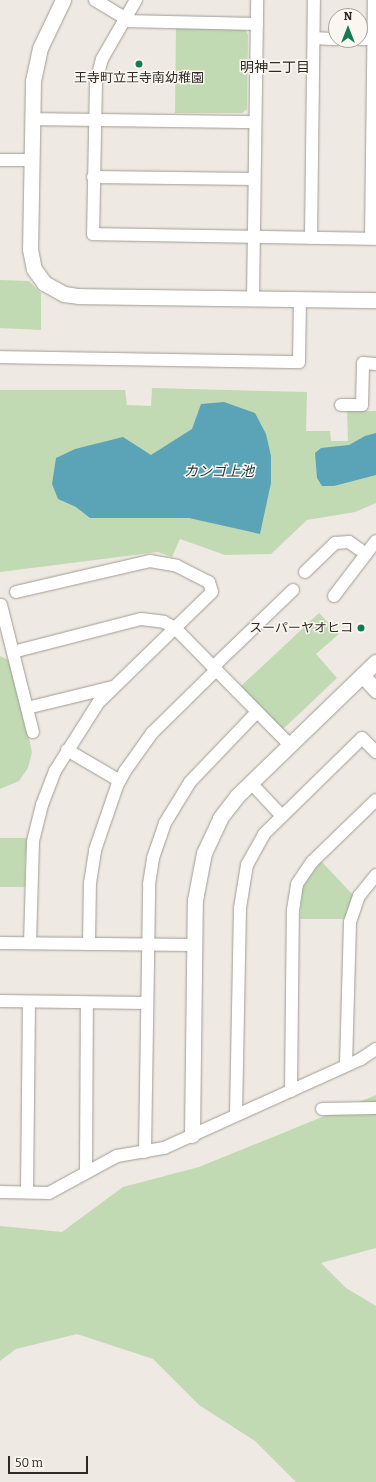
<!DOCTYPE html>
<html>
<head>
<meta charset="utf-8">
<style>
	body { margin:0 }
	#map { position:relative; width:376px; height:1482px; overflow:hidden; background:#eee9e2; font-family:Bitter,"Noto Sans JP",serif }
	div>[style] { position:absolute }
	.green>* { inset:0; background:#c1dab3 }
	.water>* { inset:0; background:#5ba4b7 }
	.roads { filter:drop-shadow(0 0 1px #a19c95) drop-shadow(0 0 1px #a19c95) }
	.minor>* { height:12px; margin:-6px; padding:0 6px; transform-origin:6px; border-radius:6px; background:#fff }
	.tertiary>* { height:15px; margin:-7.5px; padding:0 7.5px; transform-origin:7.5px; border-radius:7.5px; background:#fff }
	.dots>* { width:11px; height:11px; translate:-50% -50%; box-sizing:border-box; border:2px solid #fbf6ef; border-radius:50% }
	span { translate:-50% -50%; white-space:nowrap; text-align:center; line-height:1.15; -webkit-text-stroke:3px #fbf6ef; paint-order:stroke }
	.poi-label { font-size:13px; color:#2b2a27 }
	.right { translate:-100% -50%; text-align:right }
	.neighbourhood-label { font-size:14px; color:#2b2a27 }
	.water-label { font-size:14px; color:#173a43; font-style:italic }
	.north { position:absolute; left:328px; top:8px; width:40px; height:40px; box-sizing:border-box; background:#fbf6ef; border:1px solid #a8a49f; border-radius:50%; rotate:0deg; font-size:11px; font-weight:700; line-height:16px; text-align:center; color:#2b2a27 }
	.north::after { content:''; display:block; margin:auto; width:14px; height:18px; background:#137b54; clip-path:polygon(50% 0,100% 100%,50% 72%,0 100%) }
	.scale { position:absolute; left:8px; top:1456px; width:80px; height:18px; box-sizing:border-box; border:2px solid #2b2a27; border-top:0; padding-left:5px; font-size:12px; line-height:14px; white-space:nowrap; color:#2b2a27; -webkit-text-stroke:3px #fbf6ef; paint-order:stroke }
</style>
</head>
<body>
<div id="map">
	<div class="green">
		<div style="clip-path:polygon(176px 28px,245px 29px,248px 35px,247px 109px,242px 113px,175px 113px)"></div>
		<div style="clip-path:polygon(0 280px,29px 281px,41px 293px,41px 330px,0 328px)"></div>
		<div style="clip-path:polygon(152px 388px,307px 392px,306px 431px,330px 431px,331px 441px,348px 441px,347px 411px,376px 411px,376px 503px,355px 512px,307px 520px,271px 554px,225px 555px,180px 539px,172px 557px,158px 552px,0 572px,0 390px,125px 390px,127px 405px,151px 406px)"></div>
		<div style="clip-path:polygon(319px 613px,339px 634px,316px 654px,337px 678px,280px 732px,240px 687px)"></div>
		<div style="clip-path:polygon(0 656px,12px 662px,32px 752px,28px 768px,19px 781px,0 789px)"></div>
		<div style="clip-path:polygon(0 838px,28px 838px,25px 861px,25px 887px,0 887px)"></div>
		<div style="clip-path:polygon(321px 861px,354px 896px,346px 919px,300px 919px,302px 888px)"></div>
		<div style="clip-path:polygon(376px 1095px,376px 1248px,321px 1263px,346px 1288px,376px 1306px,376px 1482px,296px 1482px,255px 1441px,199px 1405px,153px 1359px,77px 1334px,16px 1349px,0 1361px,0 1226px,62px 1232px,123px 1187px,199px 1167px)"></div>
	</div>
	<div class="water">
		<div style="clip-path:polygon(224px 402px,255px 413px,266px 434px,271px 456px,271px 483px,260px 534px,189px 518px,90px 518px,76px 507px,58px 499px,52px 484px,56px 458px,75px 449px,123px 437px,151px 455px,192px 429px,201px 404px)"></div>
		<div style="clip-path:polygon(376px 433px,376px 475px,334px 486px,322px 486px,317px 478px,315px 453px,321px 448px,349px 445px,365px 436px)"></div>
	</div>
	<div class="roads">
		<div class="minor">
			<div style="left:95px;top:0;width:35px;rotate:31deg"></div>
			<div style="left:136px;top:0;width:68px;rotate:120deg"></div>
			<div style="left:102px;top:59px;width:23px;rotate:105deg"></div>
			<div style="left:96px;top:81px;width:153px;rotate:91.1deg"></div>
			<div style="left:93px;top:234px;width:283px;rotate:1deg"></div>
			<div style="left:123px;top:21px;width:134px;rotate:1.3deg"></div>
			<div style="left:314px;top:38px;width:22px;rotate:3deg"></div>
			<div style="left:360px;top:39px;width:16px"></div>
			<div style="left:32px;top:119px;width:223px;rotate:0.8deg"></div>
			<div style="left:0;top:160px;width:31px"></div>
			<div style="left:93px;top:177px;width:161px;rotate:0.7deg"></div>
			<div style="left:311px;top:238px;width:238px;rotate:-89.3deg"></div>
			<div style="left:371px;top:238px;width:238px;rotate:-89.3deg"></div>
			<div style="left:253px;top:299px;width:299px;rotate:-89.2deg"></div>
			<div style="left:0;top:357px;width:299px;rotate:1deg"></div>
			<div style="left:299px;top:362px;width:63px;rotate:-89.1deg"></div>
			<div style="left:341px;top:405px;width:21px"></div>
			<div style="left:362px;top:405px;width:42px;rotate:-88.6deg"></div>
			<div style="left:363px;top:363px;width:13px;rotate:4deg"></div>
			<div style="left:305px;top:572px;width:42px;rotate:-44deg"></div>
			<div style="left:335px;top:543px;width:14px;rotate:-4deg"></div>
			<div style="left:349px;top:542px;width:21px;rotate:35deg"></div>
			<div style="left:16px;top:592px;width:138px;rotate:-13deg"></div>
			<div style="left:150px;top:561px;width:27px;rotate:10deg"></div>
			<div style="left:177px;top:566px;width:36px;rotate:27deg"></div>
			<div style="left:209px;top:582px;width:10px;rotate:73deg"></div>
			<div style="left:212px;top:592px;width:159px;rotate:135.8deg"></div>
			<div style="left:98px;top:703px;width:80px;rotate:122.3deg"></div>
			<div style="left:55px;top:771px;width:36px;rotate:111deg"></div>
			<div style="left:42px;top:805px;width:38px;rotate:104deg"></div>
			<div style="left:33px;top:842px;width:101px;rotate:91.7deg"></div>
			<div style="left:334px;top:596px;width:69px;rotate:-52.6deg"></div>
			<div style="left:1px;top:605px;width:131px;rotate:75.9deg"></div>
			<div style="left:13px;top:652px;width:132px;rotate:-14.5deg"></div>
			<div style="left:141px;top:619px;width:23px;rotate:7deg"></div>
			<div style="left:164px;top:622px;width:13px;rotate:29deg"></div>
			<div style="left:175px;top:628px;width:164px;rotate:45.5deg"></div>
			<div style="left:213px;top:667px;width:111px;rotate:-43.9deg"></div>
			<div style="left:27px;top:708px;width:89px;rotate:-13.7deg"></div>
			<div style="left:67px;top:750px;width:61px;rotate:30.3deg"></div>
			<div style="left:251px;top:783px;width:45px;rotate:46.8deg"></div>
			<div style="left:0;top:943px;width:194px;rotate:0.6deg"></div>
			<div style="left:89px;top:944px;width:61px;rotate:-89.1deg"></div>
			<div style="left:90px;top:883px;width:33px;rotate:-81deg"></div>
			<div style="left:95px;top:850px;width:68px;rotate:-71deg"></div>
			<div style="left:117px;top:786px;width:17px;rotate:-62deg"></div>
			<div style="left:125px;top:771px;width:47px;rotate:-54.6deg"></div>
			<div style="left:152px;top:733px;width:90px;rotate:-44.5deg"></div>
			<div style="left:0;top:1001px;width:147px;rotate:0.8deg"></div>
			<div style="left:346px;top:1065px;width:143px;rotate:-88.4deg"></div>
			<div style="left:350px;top:922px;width:28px;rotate:-71deg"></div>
			<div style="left:359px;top:896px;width:27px;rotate:-51deg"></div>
			<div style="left:291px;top:1091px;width:181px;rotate:-89.4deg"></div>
			<div style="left:293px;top:910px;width:26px;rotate:-81deg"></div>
			<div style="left:297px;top:884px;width:27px;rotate:-56deg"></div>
			<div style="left:312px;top:862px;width:89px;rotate:-44.1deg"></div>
			<div style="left:322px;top:1109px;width:54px;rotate:-1.1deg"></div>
			<div style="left:236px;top:1115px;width:207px;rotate:-88.9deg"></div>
			<div style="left:240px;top:908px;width:44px;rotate:-80.8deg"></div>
			<div style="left:247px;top:865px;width:35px;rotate:-61deg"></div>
			<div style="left:264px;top:834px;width:137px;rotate:-44.4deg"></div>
			<div style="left:362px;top:738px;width:20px;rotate:45deg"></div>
			<div style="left:145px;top:1152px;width:268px;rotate:-89.1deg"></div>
			<div style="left:149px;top:884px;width:26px;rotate:-81deg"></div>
			<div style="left:153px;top:858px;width:37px;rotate:-71deg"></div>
			<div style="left:165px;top:823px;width:48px;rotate:-58.6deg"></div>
			<div style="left:190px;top:782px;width:97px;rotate:-46.3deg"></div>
			<div style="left:86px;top:1172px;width:169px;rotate:-89.7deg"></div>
			<div style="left:0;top:1192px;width:49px;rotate:1.2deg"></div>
			<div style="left:49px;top:1193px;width:77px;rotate:-28.6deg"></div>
			<div style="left:117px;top:1156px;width:48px;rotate:-9.7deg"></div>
			<div style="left:164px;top:1148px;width:216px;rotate:-24.3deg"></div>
			<div style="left:361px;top:1059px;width:18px;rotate:-34deg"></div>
			<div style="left:27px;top:1192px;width:190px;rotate:-89.4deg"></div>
		</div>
		<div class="tertiary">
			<div style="left:63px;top:0;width:53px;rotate:115.6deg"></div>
			<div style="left:40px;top:48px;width:34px;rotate:102deg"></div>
			<div style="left:33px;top:81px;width:168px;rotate:91deg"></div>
			<div style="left:30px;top:249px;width:20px;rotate:79deg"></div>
			<div style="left:34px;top:269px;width:17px;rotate:54deg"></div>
			<div style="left:44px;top:283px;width:23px;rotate:29deg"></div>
			<div style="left:64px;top:294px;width:15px;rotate:8deg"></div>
			<div style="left:79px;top:296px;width:297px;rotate:0.8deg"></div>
			<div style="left:362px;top:675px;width:21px;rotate:47deg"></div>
			<div style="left:192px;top:1135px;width:235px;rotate:-89.3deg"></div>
			<div style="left:195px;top:900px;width:48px;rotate:-79.2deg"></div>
			<div style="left:204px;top:853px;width:38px;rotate:-65deg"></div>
			<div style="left:220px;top:818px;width:28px;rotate:-52deg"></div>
			<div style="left:237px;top:796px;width:193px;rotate:-44deg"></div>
		</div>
	</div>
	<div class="dots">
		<div style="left:139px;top:64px;background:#137b54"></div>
		<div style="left:361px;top:628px;background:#137b54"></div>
	</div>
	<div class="poi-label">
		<span style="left:139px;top:78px">王寺町立王寺南幼稚園</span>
		<span class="right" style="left:353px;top:628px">スーパーヤオヒコ</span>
	</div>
	<div class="neighbourhood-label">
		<span style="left:275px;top:68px">明神二丁目</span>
	</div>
	<div class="water-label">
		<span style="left:219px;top:472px">カンゴ上池</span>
	</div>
	<div class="north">N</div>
	<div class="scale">50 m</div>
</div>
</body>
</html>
